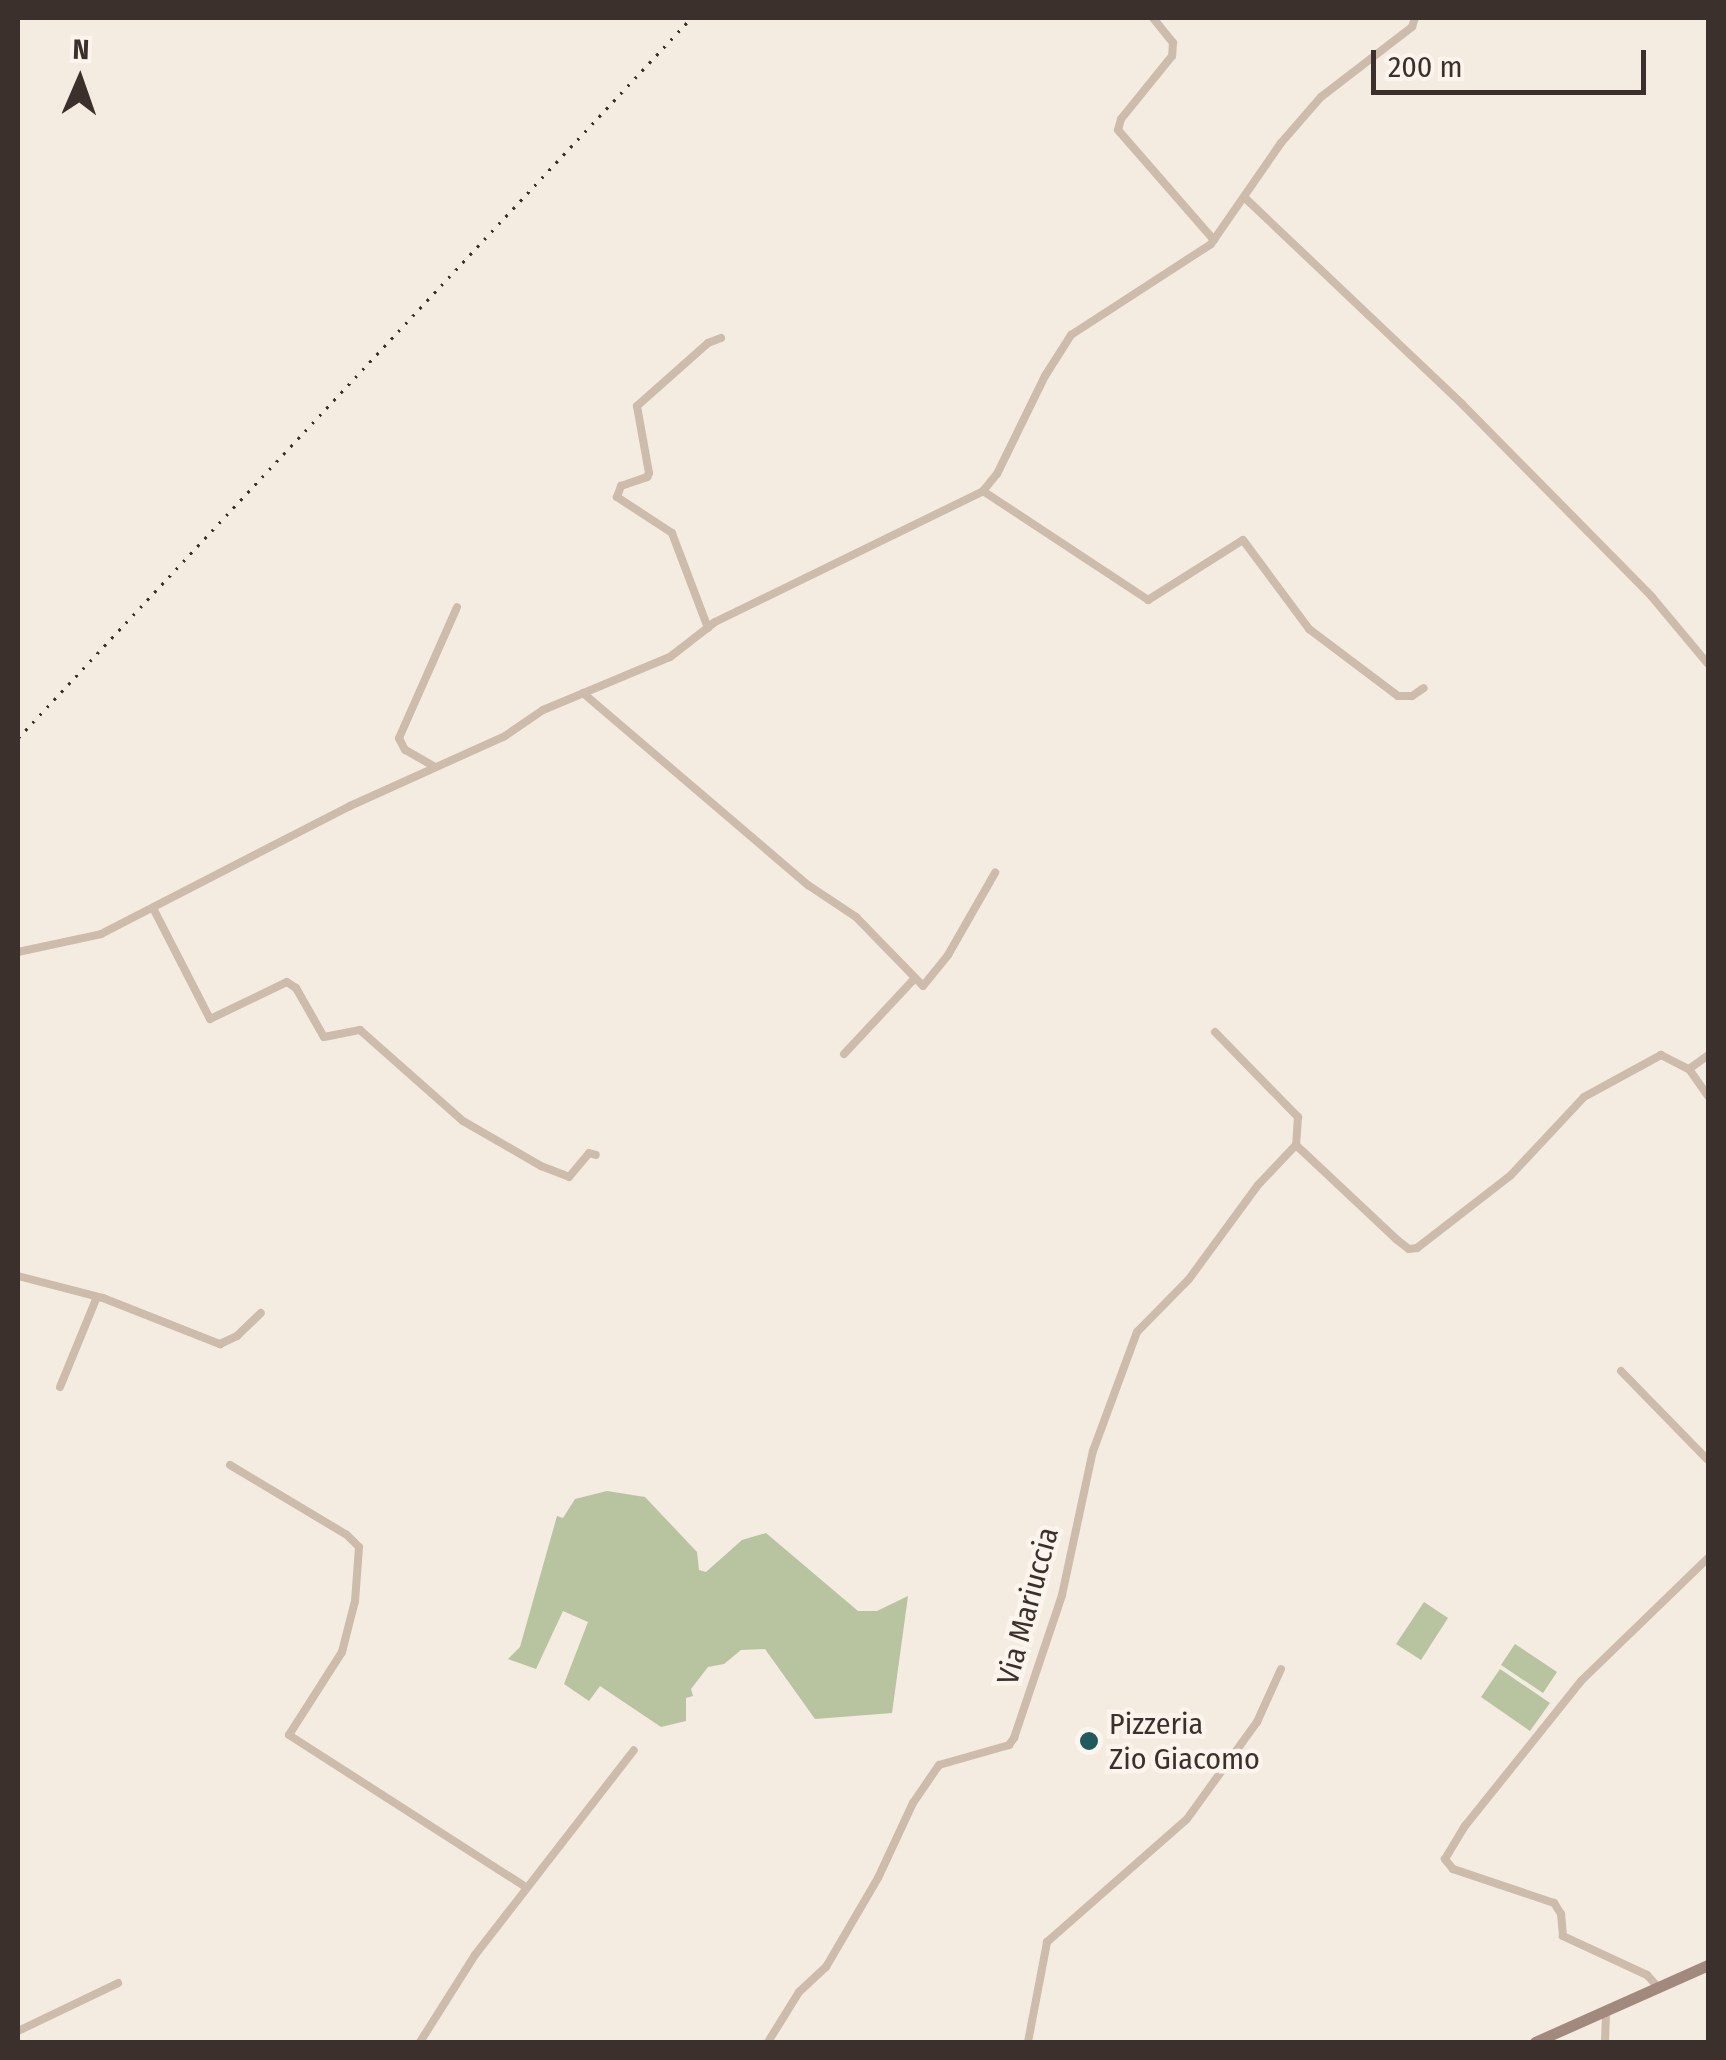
<!DOCTYPE html>
<html>
<head>
<meta charset="utf-8">
<style>
	body { margin:0 }
	#map { position:relative; width:1726px; height:2060px; overflow:hidden; background:#f4ebe1; font-family:"Fira Sans Condensed",sans-serif }
	div>[style] { position:absolute }
	.green>* { inset:0; background:#b8c4a0 }
	.minor>* { height:8px; margin:-4px; padding:0 4px; transform-origin:4px; border-radius:4px; background:#cdbbac }
	.secondary>* { height:11px; margin:-5.5px; padding:0 5.5px; transform-origin:5.5px; border-radius:5.5px; background:#a18a7d }
	.rail>* { height:2.5px; margin-top:-1.25px; transform-origin:0; background:repeating-linear-gradient(90deg,#3b302b 0 2.5px,transparent 0 10.5px) }
	.dots>* { width:28px; height:28px; translate:-50% -50%; box-sizing:border-box; border:5px solid #fbf5ee; border-radius:50% }
	span { translate:-50% -50%; white-space:nowrap; text-align:center; line-height:1.15; -webkit-text-stroke:9px #fbf5ee; paint-order:stroke }
	.street-label { font-size:30px; color:#3b302b }
	.poi-label { font-size:30px; color:#3b302b }
	.left { translate:0 -50%; text-align:left }
	.frame { position:absolute; inset:0; border:20px solid #3b302b; pointer-events:none }
	.north { position:absolute; left:30px; top:30px; width:100px; height:100px; -webkit-text-stroke:8px #fbf5ee; paint-order:stroke; rotate:2deg; font-size:28px; font-weight:700; line-height:40px; text-align:center; color:#3b302b }
	.north::after { content:''; display:block; margin:auto; width:35px; height:45px; background:#3b302b; clip-path:polygon(50% 0,100% 100%,50% 72%,0 100%) }
	.scale { position:absolute; left:1371px; top:50px; width:275px; height:45px; box-sizing:border-box; border:5px solid #3b302b; border-top:0; padding-left:12px; font-size:30px; line-height:35px; white-space:nowrap; color:#3b302b; -webkit-text-stroke:8px #fbf5ee; paint-order:stroke }
</style>
</head>
<body>
<div id="map">
	<div class="green">
		<div style="clip-path:polygon(607px 1491px,645px 1497px,697px 1552px,699px 1570px,706px 1572px,742px 1540px,766px 1533px,858px 1611px,877px 1611px,908px 1596px,892px 1713px,815px 1719px,765px 1649px,741px 1650px,724px 1664px,708px 1667px,691px 1689px,693px 1696px,686px 1698px,686px 1721px,661px 1727px,600px 1686px,589px 1701px,564px 1684px,588px 1622px,563px 1611px,536px 1669px,508px 1659px,520px 1647px,557px 1516px,563px 1518px,575px 1499px)"></div>
		<div style="clip-path:polygon(1424px 1602px,1448px 1618px,1421px 1660px,1396px 1644px)"></div>
		<div style="clip-path:polygon(1515px 1644px,1557px 1672px,1543px 1693px,1501px 1665px)"></div>
		<div style="clip-path:polygon(1500px 1669px,1550px 1703px,1530px 1731px,1481px 1697px)"></div>
	</div>
	<div class="minor">
		<div style="left:1153px;top:18px;width:32px;rotate:51deg"></div>
		<div style="left:1173px;top:43px;width:13px;rotate:94deg"></div>
		<div style="left:1172px;top:56px;width:81px;rotate:129deg"></div>
		<div style="left:1121px;top:119px;width:11px;rotate:105deg"></div>
		<div style="left:1118px;top:130px;width:146px;rotate:48.9deg"></div>
		<div style="left:1244px;top:197px;width:301px;rotate:43.5deg"></div>
		<div style="left:1462px;top:404px;width:271px;rotate:45.4deg"></div>
		<div style="left:1652px;top:597px;width:87px;rotate:50.1deg"></div>
		<div style="left:983px;top:491px;width:198px;rotate:33.4deg"></div>
		<div style="left:1148px;top:600px;width:112px;rotate:-32.3deg"></div>
		<div style="left:1243px;top:540px;width:111px;rotate:53.4deg"></div>
		<div style="left:1309px;top:629px;width:111px;rotate:37deg"></div>
		<div style="left:1398px;top:696px;width:14px"></div>
		<div style="left:1412px;top:696px;width:14px;rotate:-34deg"></div>
		<div style="left:708px;top:628px;width:102px;rotate:-110.8deg"></div>
		<div style="left:672px;top:533px;width:66px;rotate:-146.8deg"></div>
		<div style="left:617px;top:497px;width:12px;rotate:-70deg"></div>
		<div style="left:621px;top:486px;width:28px;rotate:-19deg"></div>
		<div style="left:647px;top:477px;width:4px;rotate:-63deg"></div>
		<div style="left:649px;top:473px;width:68px;rotate:-100.2deg"></div>
		<div style="left:637px;top:406px;width:95px;rotate:-41.6deg"></div>
		<div style="left:708px;top:343px;width:14px;rotate:-21deg"></div>
		<div style="left:583px;top:693px;width:296px;rotate:40.5deg"></div>
		<div style="left:808px;top:885px;width:58px;rotate:33.7deg"></div>
		<div style="left:856px;top:917px;width:96px;rotate:45.8deg"></div>
		<div style="left:923px;top:986px;width:40px;rotate:-51deg"></div>
		<div style="left:948px;top:955px;width:95px;rotate:-60.2deg"></div>
		<div style="left:435px;top:767px;width:34px;rotate:-150deg"></div>
		<div style="left:405px;top:750px;width:13px;rotate:-117deg"></div>
		<div style="left:399px;top:738px;width:143px;rotate:-66.1deg"></div>
		<div style="left:153px;top:908px;width:125px;rotate:62.8deg"></div>
		<div style="left:210px;top:1019px;width:85px;rotate:-25.7deg"></div>
		<div style="left:287px;top:982px;width:11px;rotate:34deg"></div>
		<div style="left:296px;top:988px;width:56px;rotate:60.3deg"></div>
		<div style="left:324px;top:1037px;width:37px;rotate:-11deg"></div>
		<div style="left:360px;top:1030px;width:137px;rotate:41.5deg"></div>
		<div style="left:463px;top:1121px;width:90px;rotate:30deg"></div>
		<div style="left:541px;top:1166px;width:30px;rotate:21deg"></div>
		<div style="left:569px;top:1177px;width:31px;rotate:-50deg"></div>
		<div style="left:589px;top:1153px;width:7px;rotate:16deg"></div>
		<div style="left:18px;top:952px;width:85px;rotate:-12.2deg"></div>
		<div style="left:101px;top:934px;width:280px;rotate:-27.2deg"></div>
		<div style="left:350px;top:806px;width:170px;rotate:-24.3deg"></div>
		<div style="left:505px;top:736px;width:46px;rotate:-34.4deg"></div>
		<div style="left:543px;top:710px;width:138px;rotate:-22.7deg"></div>
		<div style="left:670px;top:657px;width:57px;rotate:-37.9deg"></div>
		<div style="left:715px;top:622px;width:298px;rotate:-26deg"></div>
		<div style="left:983px;top:491px;width:22px;rotate:-51deg"></div>
		<div style="left:997px;top:474px;width:109px;rotate:-63.9deg"></div>
		<div style="left:1045px;top:376px;width:49px;rotate:-57.6deg"></div>
		<div style="left:1071px;top:335px;width:167px;rotate:-33deg"></div>
		<div style="left:1211px;top:244px;width:123px;rotate:-55.3deg"></div>
		<div style="left:1281px;top:143px;width:61px;rotate:-49deg"></div>
		<div style="left:1321px;top:97px;width:115px;rotate:-37.6deg"></div>
		<div style="left:1412px;top:27px;width:9px;rotate:-72deg"></div>
		<div style="left:1215px;top:1032px;width:119px;rotate:45.7deg"></div>
		<div style="left:1298px;top:1117px;width:28px;rotate:94deg"></div>
		<div style="left:844px;top:1054px;width:104px;rotate:-46.9deg"></div>
		<div style="left:1689px;top:1069px;width:33px;rotate:55deg"></div>
		<div style="left:1296px;top:1145px;width:137px;rotate:43.2deg"></div>
		<div style="left:1396px;top:1239px;width:16px;rotate:38deg"></div>
		<div style="left:1409px;top:1249px;width:8px;rotate:-7deg"></div>
		<div style="left:1417px;top:1248px;width:119px;rotate:-37.8deg"></div>
		<div style="left:1511px;top:1175px;width:107px;rotate:-46.9deg"></div>
		<div style="left:1584px;top:1097px;width:88px;rotate:-28.6deg"></div>
		<div style="left:1661px;top:1055px;width:31px;rotate:27deg"></div>
		<div style="left:1689px;top:1069px;width:24px;rotate:-36deg"></div>
		<div style="left:18px;top:1276px;width:88px;rotate:14.5deg"></div>
		<div style="left:103px;top:1298px;width:126px;rotate:21.5deg"></div>
		<div style="left:220px;top:1344px;width:19px;rotate:-25deg"></div>
		<div style="left:237px;top:1336px;width:33px;rotate:-44deg"></div>
		<div style="left:1621px;top:1371px;width:124px;rotate:45.7deg"></div>
		<div style="left:60px;top:1387px;width:97px;rotate:-67.7deg"></div>
		<div style="left:230px;top:1465px;width:136px;rotate:30.9deg"></div>
		<div style="left:347px;top:1535px;width:17px;rotate:45deg"></div>
		<div style="left:359px;top:1547px;width:54px;rotate:94.2deg"></div>
		<div style="left:355px;top:1601px;width:53px;rotate:104.3deg"></div>
		<div style="left:342px;top:1652px;width:98px;rotate:122.6deg"></div>
		<div style="left:289px;top:1735px;width:282px;rotate:32.7deg"></div>
		<div style="left:1657px;top:1986px;width:15px;rotate:-132deg"></div>
		<div style="left:1647px;top:1975px;width:93px;rotate:-155.1deg"></div>
		<div style="left:1563px;top:1936px;width:22px;rotate:-95deg"></div>
		<div style="left:1561px;top:1914px;width:13px;rotate:-122deg"></div>
		<div style="left:1554px;top:1903px;width:107px;rotate:-161.4deg"></div>
		<div style="left:1453px;top:1869px;width:13px;rotate:-129deg"></div>
		<div style="left:1445px;top:1859px;width:39px;rotate:-59deg"></div>
		<div style="left:1465px;top:1826px;width:186px;rotate:-51.3deg"></div>
		<div style="left:1581px;top:1681px;width:177px;rotate:-44.1deg"></div>
		<div style="left:18px;top:2031px;width:111px;rotate:-25.6deg"></div>
		<div style="left:420px;top:2042px;width:103px;rotate:-57.7deg"></div>
		<div style="left:475px;top:1955px;width:259px;rotate:-52.2deg"></div>
		<div style="left:768px;top:2042px;width:59px;rotate:-58.2deg"></div>
		<div style="left:799px;top:1992px;width:37px;rotate:-43deg"></div>
		<div style="left:826px;top:1967px;width:103px;rotate:-59.7deg"></div>
		<div style="left:878px;top:1878px;width:83px;rotate:-65deg"></div>
		<div style="left:913px;top:1803px;width:46px;rotate:-55.6deg"></div>
		<div style="left:939px;top:1765px;width:73px;rotate:-15.9deg"></div>
		<div style="left:1009px;top:1745px;width:9px;rotate:-54deg"></div>
		<div style="left:1014px;top:1738px;width:151px;rotate:-71.4deg"></div>
		<div style="left:1062px;top:1595px;width:147px;rotate:-77.9deg"></div>
		<div style="left:1093px;top:1451px;width:127px;rotate:-69.7deg"></div>
		<div style="left:1137px;top:1332px;width:74px;rotate:-45.5deg"></div>
		<div style="left:1189px;top:1279px;width:117px;rotate:-53.7deg"></div>
		<div style="left:1258px;top:1185px;width:55px;rotate:-46.5deg"></div>
		<div style="left:1028px;top:2042px;width:102px;rotate:-79.2deg"></div>
		<div style="left:1047px;top:1942px;width:186px;rotate:-41.3deg"></div>
		<div style="left:1187px;top:1819px;width:120px;rotate:-54.2deg"></div>
		<div style="left:1257px;top:1722px;width:58px;rotate:-65.6deg"></div>
		<div style="left:1605px;top:2042px;width:32px;rotate:-88deg"></div>
	</div>
	<div class="secondary">
		<div style="left:1535px;top:2042px;width:189px;rotate:-24deg"></div>
	</div>
	<div class="rail">
		<div style="left:18px;top:738px;width:986px;rotate:-46.93deg"></div>
	</div>
	<div class="dots">
		<div style="left:1089px;top:1741px;background:#1f5a5e"></div>
	</div>
	<div class="street-label">
		<span style="left:1028px;top:1606px;rotate:-75deg">Via Mariuccia</span>
	</div>
	<div class="poi-label">
		<span class="left" style="left:1109px;top:1741px">Pizzeria<br>Zio Giacomo</span>
	</div>
	<div class="frame"></div>
	<div class="north">N</div>
	<div class="scale">200 m</div>
</div>
</body>
</html>
